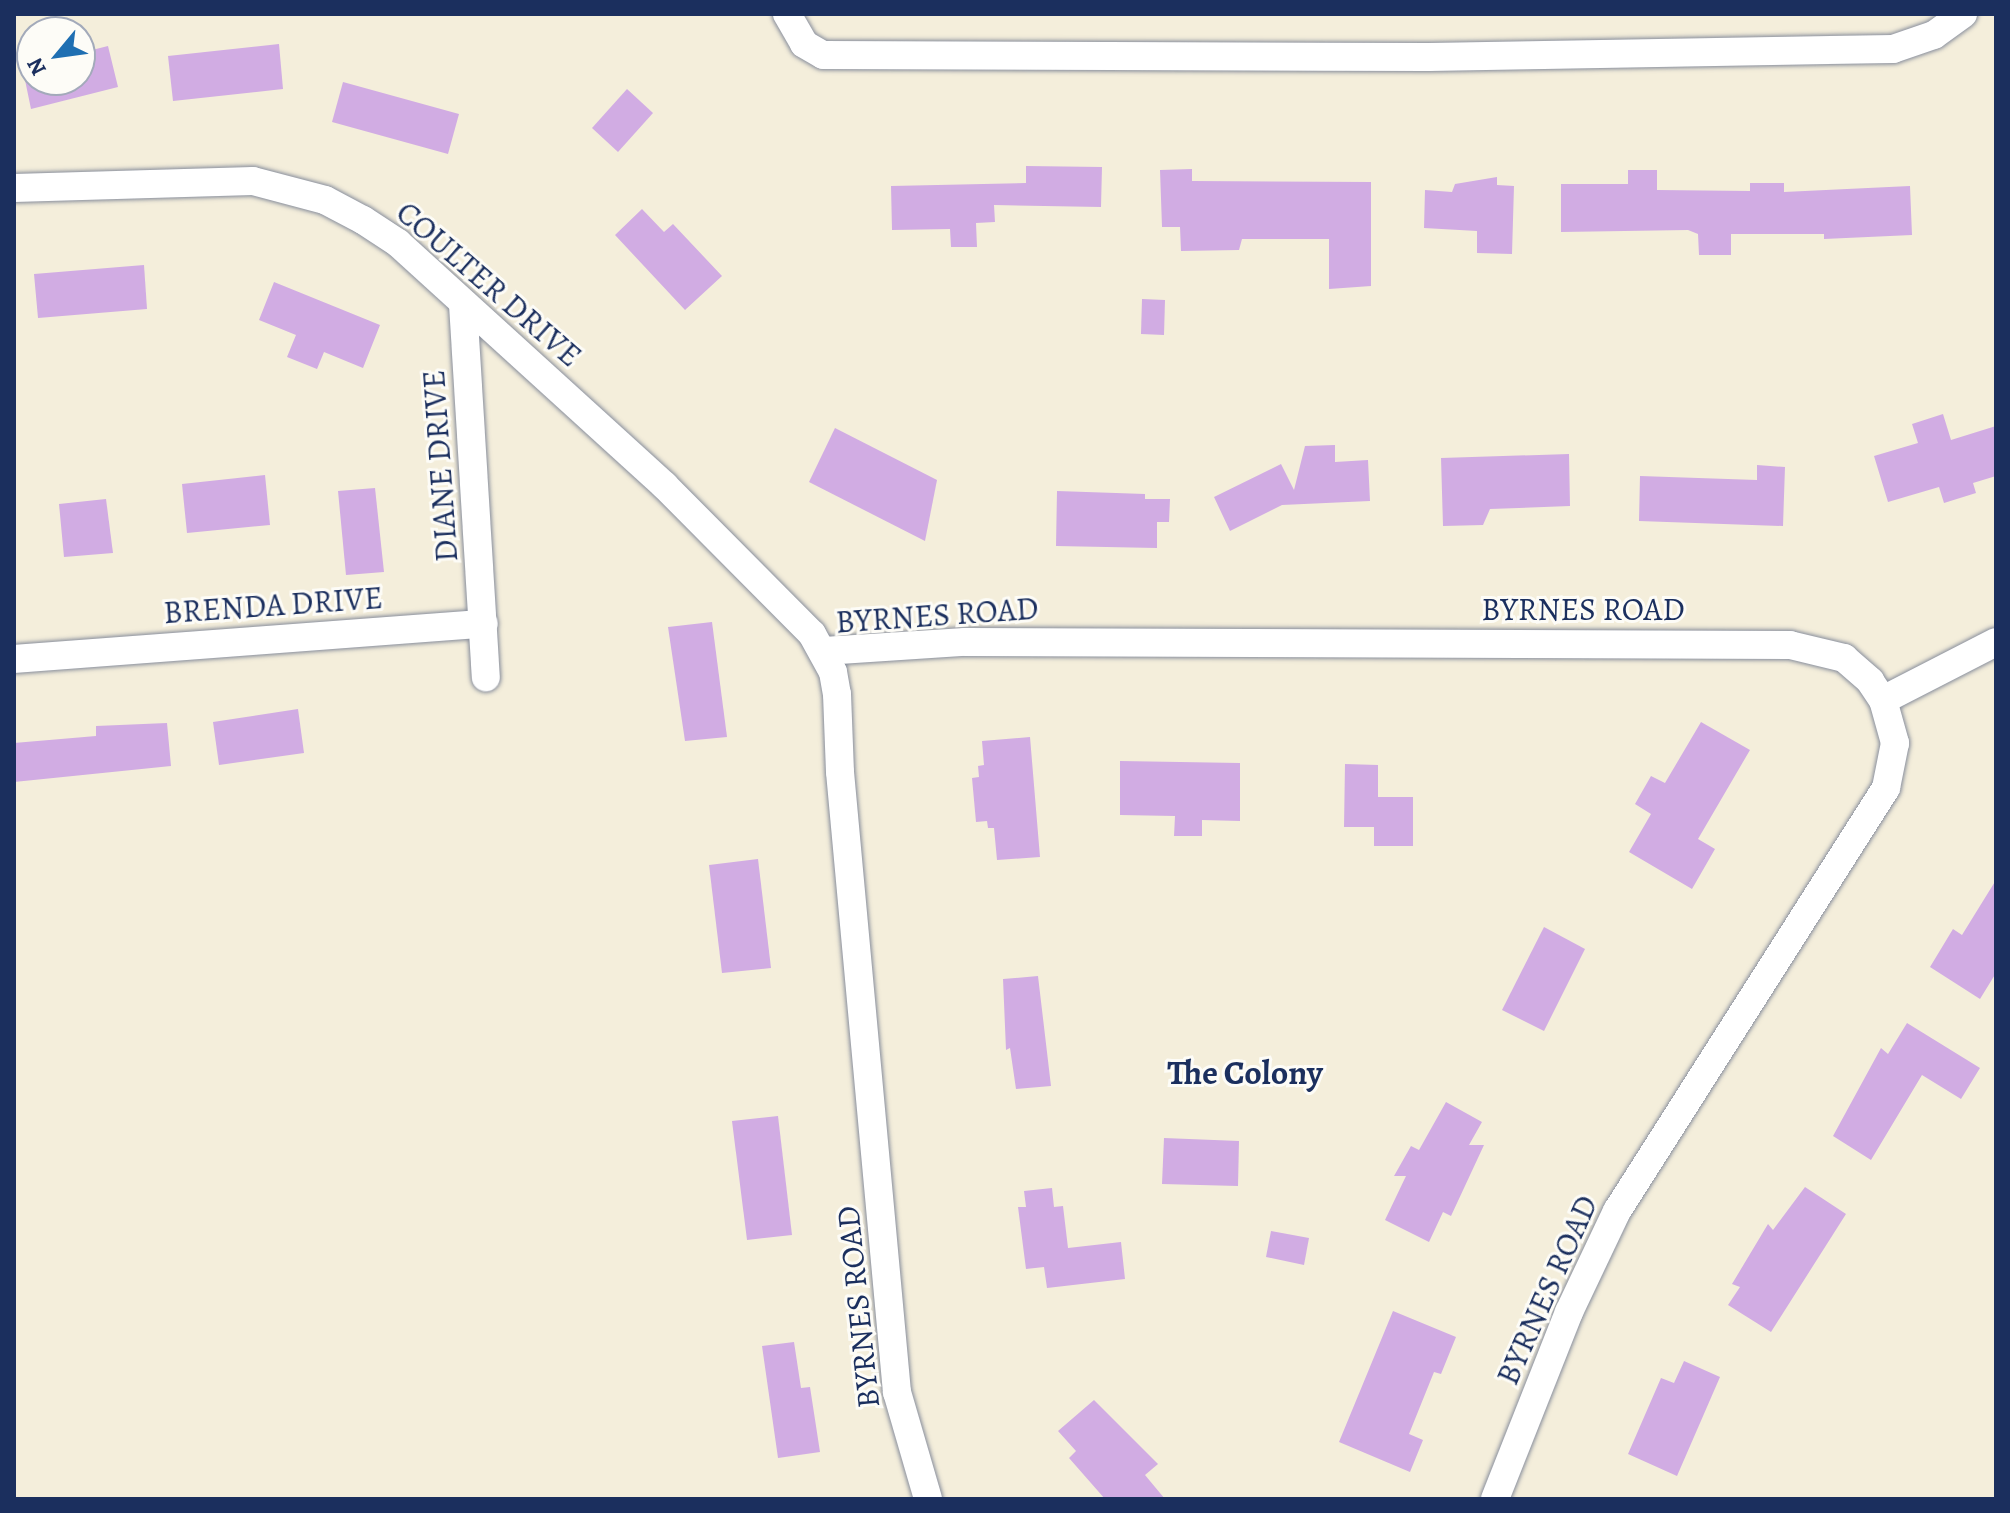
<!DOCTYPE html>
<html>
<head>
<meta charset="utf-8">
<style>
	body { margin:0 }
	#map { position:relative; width:2010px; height:1513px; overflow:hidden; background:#f4eedb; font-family:Alegreya,serif }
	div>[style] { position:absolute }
	.building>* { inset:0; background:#d1ace3 }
	.roads { filter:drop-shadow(0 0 2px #888e9c) drop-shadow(0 0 2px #888e9c) }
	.minor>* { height:28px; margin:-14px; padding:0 14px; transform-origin:14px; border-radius:14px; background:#fff }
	span { translate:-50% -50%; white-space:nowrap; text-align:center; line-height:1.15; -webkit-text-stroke:6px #fdfcf7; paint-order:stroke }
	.street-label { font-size:32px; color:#1b2f5e }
	.neighbourhood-label { font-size:34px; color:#1b2f5e; font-weight:700 }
	.frame { position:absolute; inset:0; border:16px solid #1b2f5e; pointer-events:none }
	.north { position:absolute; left:16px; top:16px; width:80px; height:80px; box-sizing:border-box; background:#fdfcf7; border:2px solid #a3aaba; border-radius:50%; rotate:241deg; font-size:22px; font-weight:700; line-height:32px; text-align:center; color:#1b2f5e }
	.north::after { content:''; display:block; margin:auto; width:28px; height:36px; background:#1f6fb2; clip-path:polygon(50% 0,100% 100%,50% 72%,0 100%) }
</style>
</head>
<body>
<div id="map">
	<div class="building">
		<div style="clip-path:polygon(279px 44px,283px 89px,173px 101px,168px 56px)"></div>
		<div style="clip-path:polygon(108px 46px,118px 87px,31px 109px,25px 80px,80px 80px,80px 53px)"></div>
		<div style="clip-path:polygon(343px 82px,459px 114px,448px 154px,332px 122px)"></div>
		<div style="clip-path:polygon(627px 89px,653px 113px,618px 152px,592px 128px)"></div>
		<div style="clip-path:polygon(1026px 166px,1102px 167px,1101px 207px,994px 205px,995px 222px,976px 223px,977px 247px,951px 247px,950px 229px,892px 230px,891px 186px,1026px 183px)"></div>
		<div style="clip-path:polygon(1192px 169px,1192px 181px,1371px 182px,1371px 286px,1329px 289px,1329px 239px,1242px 239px,1239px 250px,1181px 251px,1180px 227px,1162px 227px,1160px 170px)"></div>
		<div style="clip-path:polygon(1628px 170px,1657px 170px,1657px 190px,1750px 191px,1750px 183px,1784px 183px,1784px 192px,1910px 186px,1912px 235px,1824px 239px,1824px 234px,1731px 234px,1731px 255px,1699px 255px,1698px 234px,1688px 230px,1561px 232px,1561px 184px,1628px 184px)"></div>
		<div style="clip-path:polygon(1497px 177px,1497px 185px,1514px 186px,1512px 254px,1477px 253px,1477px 231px,1424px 228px,1425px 190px,1452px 192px,1455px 184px)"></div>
		<div style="clip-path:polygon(642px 209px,664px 232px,673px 224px,722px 276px,685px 310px,615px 235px)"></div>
		<div style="clip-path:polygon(144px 265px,147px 309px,38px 318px,34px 274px)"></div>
		<div style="clip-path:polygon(274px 282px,380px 325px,363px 368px,324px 352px,317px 369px,287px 357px,296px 335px,259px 320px)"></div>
		<div style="clip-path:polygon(1142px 299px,1165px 300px,1164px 335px,1141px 334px)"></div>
		<div style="clip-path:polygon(1943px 414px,1951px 440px,1996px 426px,1996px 476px,1973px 483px,1976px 493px,1944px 503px,1939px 487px,1888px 502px,1874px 456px,1918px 443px,1912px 424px)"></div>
		<div style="clip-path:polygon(835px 428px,937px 480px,925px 541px,809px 482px)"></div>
		<div style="clip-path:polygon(1335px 445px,1335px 462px,1368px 460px,1370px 501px,1282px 505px,1230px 531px,1214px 497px,1281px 464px,1294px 490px,1305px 446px)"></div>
		<div style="clip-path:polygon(1569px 454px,1570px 506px,1490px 509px,1483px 525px,1443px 526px,1441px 458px)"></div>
		<div style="clip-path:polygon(1757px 465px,1785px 467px,1783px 526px,1639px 521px,1640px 476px,1757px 480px)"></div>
		<div style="clip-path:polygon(265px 475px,270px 525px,187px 533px,182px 484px)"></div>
		<div style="clip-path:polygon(375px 488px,384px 572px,346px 575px,338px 491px)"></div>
		<div style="clip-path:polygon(1057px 491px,1145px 494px,1145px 499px,1170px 499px,1169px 522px,1157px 522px,1157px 548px,1056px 546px)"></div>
		<div style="clip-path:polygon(106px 499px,113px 553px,64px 557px,59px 504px)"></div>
		<div style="clip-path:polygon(712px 622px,727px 737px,685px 741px,668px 627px)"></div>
		<div style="clip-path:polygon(298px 709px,304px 753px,219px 765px,213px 722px)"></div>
		<div style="clip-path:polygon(1701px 722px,1750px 750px,1698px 839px,1715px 849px,1692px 889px,1629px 852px,1651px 814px,1635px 804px,1651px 776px,1665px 783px)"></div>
		<div style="clip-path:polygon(167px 723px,171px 766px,14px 782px,14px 743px,96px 736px,96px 726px)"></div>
		<div style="clip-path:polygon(1030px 737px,1040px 857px,997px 860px,994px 828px,988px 828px,987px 821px,976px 822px,972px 778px,979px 777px,978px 766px,984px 765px,982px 741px)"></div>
		<div style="clip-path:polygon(1120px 761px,1240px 763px,1240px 821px,1202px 820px,1202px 836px,1174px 836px,1175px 816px,1120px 815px)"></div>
		<div style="clip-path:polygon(1345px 764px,1378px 765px,1378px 797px,1413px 797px,1413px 846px,1374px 846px,1374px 827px,1344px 827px)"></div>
		<div style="clip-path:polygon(758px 859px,771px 968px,722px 973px,709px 865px)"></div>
		<div style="clip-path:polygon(1996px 880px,1996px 973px,1980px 999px,1930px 967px,1953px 929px,1962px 935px)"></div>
		<div style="clip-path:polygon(1544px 927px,1585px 949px,1544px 1031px,1502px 1010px)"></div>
		<div style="clip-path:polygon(1038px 976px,1051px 1086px,1016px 1089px,1010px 1048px,1006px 1050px,1003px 979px)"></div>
		<div style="clip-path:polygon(1907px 1023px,1980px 1068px,1961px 1099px,1922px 1075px,1871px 1160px,1833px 1136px,1881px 1048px,1888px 1054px)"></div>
		<div style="clip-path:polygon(1446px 1102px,1482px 1122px,1469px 1145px,1484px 1145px,1451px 1216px,1443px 1212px,1429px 1242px,1385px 1220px,1406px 1176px,1394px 1176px,1411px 1146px,1419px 1150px)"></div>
		<div style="clip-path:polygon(778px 1116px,792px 1235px,747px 1240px,732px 1121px)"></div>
		<div style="clip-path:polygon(1164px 1138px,1239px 1141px,1238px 1186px,1162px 1184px)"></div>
		<div style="clip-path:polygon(1805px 1187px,1846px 1214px,1771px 1332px,1728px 1305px,1740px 1287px,1732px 1284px,1768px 1224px,1773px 1230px)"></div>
		<div style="clip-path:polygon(1052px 1188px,1054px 1207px,1063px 1206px,1068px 1248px,1121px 1242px,1125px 1279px,1047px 1288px,1044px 1267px,1026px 1269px,1018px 1207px,1026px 1207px,1024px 1191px)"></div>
		<div style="clip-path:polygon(1271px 1231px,1309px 1238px,1304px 1265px,1266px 1257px)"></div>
		<div style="clip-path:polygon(1393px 1311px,1456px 1337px,1441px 1374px,1434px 1372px,1409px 1434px,1423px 1440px,1410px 1472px,1339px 1442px)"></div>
		<div style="clip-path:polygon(794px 1342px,801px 1388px,810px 1387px,820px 1452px,778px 1458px,762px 1346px)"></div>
		<div style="clip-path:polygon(1684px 1361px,1720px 1377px,1677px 1476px,1628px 1454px,1661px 1378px,1674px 1383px)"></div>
		<div style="clip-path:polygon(1094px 1400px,1158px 1464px,1145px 1475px,1165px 1499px,1105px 1499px,1069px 1458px,1076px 1451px,1058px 1431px)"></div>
	</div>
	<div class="roads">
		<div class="minor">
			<div style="left:787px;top:14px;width:34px;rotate:60deg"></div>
			<div style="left:804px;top:44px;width:22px;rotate:30deg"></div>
			<div style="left:823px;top:55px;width:606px;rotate:0.19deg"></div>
			<div style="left:1429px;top:57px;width:464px;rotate:-1deg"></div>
			<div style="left:1893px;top:49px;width:43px;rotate:-18.9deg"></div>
			<div style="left:1934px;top:35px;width:36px;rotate:-36deg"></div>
			<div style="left:14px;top:188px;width:239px;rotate:-1.7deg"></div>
			<div style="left:253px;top:181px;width:74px;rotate:14.8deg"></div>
			<div style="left:325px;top:200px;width:43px;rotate:27.8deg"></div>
			<div style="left:363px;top:220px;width:42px;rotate:33.3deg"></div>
			<div style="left:398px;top:243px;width:360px;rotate:42.3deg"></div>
			<div style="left:664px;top:485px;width:210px;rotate:45.2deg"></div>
			<div style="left:812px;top:634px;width:43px;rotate:61.1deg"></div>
			<div style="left:833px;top:672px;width:22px;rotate:80deg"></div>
			<div style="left:837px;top:694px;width:78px;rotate:87.8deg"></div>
			<div style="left:840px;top:772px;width:623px;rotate:84.75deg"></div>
			<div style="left:897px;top:1392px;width:111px;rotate:73.8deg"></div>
			<div style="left:463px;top:304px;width:374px;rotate:86.5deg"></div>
			<div style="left:824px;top:651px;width:141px;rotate:-3.7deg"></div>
			<div style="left:965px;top:642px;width:825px;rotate:0.21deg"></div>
			<div style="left:1790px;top:645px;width:56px;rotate:13.5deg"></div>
			<div style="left:1844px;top:658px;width:35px;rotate:41deg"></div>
			<div style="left:1870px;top:681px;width:23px;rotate:56deg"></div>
			<div style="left:1883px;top:700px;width:45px;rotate:74.4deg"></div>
			<div style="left:1895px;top:743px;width:46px;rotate:101.3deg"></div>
			<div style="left:1886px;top:788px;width:501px;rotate:122.45deg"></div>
			<div style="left:1617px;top:1211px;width:112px;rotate:115.4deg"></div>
			<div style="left:1569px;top:1312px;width:201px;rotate:111.6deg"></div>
			<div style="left:14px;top:659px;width:471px;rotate:-4.3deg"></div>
			<div style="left:1883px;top:700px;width:127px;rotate:-27.2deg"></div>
		</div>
	</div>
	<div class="street-label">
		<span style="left:489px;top:284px;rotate:41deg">COULTER DRIVE</span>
		<span style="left:440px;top:466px;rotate:-94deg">DIANE DRIVE</span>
		<span style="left:273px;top:605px;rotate:-4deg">BRENDA DRIVE</span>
		<span style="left:1583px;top:609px">BYRNES ROAD</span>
		<span style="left:937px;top:615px;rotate:-4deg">BYRNES ROAD</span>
		<span style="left:1547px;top:1290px;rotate:-66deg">BYRNES ROAD</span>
		<span style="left:858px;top:1307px;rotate:-96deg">BYRNES ROAD</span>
	</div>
	<div class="neighbourhood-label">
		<span style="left:1245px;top:1073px">The Colony</span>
	</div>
	<div class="frame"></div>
	<div class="north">N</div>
</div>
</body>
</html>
